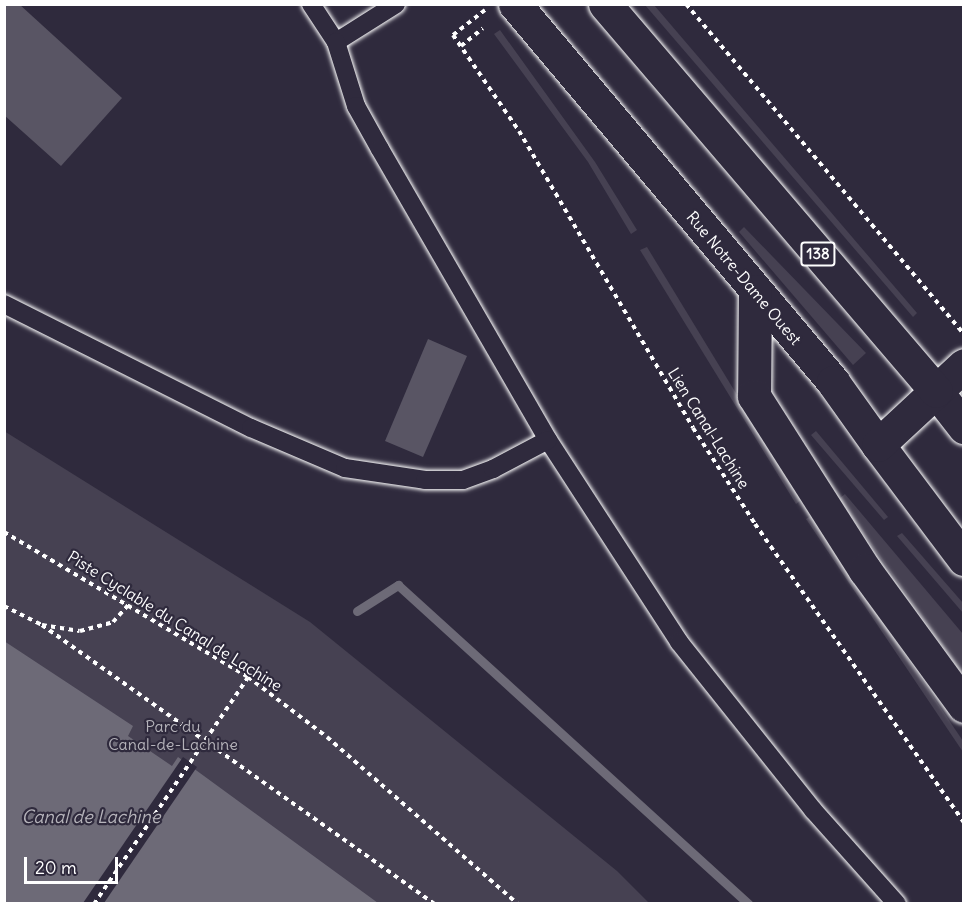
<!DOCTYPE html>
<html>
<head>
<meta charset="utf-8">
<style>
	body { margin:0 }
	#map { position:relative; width:968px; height:908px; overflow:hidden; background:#2f2a3d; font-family:Delius,sans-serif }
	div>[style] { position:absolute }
	.green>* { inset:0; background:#464152 }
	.water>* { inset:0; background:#6d6a77 }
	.pier>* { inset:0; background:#2f2a3d }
	.stream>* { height:9px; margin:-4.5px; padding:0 4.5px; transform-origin:4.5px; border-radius:4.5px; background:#6d6a77 }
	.building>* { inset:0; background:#595564 }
	.path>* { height:4px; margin-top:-2px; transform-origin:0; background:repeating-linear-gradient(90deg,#fff 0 4.5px,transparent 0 9px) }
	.roads { filter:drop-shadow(0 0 2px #fff) drop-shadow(0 0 2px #fff) }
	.service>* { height:18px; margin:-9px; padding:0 9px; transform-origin:9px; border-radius:9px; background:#2f2a3d }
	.secondary>* { height:33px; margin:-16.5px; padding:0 16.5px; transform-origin:16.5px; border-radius:16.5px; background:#2f2a3d }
	.primary>* { height:33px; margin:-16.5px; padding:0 16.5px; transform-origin:16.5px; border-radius:16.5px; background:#2f2a3d }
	span { translate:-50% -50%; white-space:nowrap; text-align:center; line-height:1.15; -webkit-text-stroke:4.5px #2f2a3d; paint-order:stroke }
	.shield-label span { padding:2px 4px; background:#2f2a3d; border:2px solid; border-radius:4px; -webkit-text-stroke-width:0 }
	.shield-label { font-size:15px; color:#fff; font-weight:700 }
	.street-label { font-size:16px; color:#fff }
	.park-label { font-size:16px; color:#b5b3ba }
	.water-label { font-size:18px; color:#b6b4bb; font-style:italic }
	.frame { position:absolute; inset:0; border:6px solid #fff; pointer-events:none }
	.scale { position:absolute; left:24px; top:857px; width:94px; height:27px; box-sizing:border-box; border:3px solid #fff; border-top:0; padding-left:8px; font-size:18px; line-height:21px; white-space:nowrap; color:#fff; -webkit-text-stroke:4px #2f2a3d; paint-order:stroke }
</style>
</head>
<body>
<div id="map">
	<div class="green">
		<div style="clip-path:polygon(645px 5px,654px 5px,917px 313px,913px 317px)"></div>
		<div style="clip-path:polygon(500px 30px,595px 162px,637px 230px,631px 234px,588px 162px,494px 34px)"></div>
		<div style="clip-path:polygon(744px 227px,866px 353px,853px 365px,739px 232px)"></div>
		<div style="clip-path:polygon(647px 247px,801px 500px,796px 504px,640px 250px)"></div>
		<div style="clip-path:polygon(4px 431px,310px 622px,617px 871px,649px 903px,5px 903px)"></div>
		<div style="clip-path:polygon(816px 431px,888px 517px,884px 520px,811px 435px)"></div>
		<div style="clip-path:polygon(845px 494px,963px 634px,963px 675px,839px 499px)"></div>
		<div style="clip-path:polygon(811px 516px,963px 741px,963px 752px,806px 519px)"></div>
		<div style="clip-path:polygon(902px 533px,963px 603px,963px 613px,897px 536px)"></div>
	</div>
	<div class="water">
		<div style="clip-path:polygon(4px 641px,133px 726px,128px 736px,172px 766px,178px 757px,378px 903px,5px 903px)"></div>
	</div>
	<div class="pier">
		<div style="clip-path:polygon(183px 757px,197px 767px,104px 903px,83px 903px)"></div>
	</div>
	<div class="stream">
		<div style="left:357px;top:611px;width:49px;rotate:-32.4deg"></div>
		<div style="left:398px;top:585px;width:474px;rotate:42.3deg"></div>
	</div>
	<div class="building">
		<div style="clip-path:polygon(4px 4px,19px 4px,122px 98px,61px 166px,4px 115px)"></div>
		<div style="clip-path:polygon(428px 339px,467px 356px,423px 457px,385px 441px)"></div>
	</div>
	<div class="path">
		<div style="left:686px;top:4px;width:429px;rotate:49.9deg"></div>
		<div style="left:485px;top:10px;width:41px;rotate:142deg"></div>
		<div style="left:453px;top:35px;width:116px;rotate:55.5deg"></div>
		<div style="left:519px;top:131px;width:344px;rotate:59.6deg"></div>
		<div style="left:693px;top:428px;width:114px;rotate:57.1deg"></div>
		<div style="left:755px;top:524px;width:365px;rotate:55deg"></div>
		<div style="left:461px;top:46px;width:28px;rotate:-39deg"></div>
		<div style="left:4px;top:532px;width:284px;rotate:30.7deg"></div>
		<div style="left:248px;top:677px;width:99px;rotate:37.2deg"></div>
		<div style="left:327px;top:737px;width:254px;rotate:41.2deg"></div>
		<div style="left:4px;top:606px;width:42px;rotate:26.6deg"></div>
		<div style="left:42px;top:625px;width:38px;rotate:9deg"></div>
		<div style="left:80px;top:631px;width:34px;rotate:-15deg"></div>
		<div style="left:113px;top:622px;width:24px;rotate:-48deg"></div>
		<div style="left:42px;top:625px;width:481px;rotate:35.4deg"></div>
		<div style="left:94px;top:904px;width:274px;rotate:-55.8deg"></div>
	</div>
	<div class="roads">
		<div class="service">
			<div style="left:311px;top:4px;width:45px;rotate:56.7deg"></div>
			<div style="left:336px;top:42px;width:71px;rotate:-32.3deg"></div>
			<div style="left:336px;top:42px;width:67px;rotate:72.6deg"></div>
			<div style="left:356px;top:106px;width:49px;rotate:60.8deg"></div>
			<div style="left:380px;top:149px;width:336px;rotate:60deg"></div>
			<div style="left:548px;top:440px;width:241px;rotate:57deg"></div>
			<div style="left:679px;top:642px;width:215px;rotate:51.4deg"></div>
			<div style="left:813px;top:810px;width:126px;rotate:48.2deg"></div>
			<div style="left:4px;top:304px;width:276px;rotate:26.7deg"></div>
			<div style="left:251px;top:428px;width:102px;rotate:23.1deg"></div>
			<div style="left:345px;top:468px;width:81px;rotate:8.5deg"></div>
			<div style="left:425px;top:480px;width:38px"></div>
			<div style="left:463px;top:480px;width:32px;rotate:-20deg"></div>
			<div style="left:493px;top:469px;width:62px;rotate:-27.8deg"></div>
		</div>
		<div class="secondary">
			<div style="left:936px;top:391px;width:46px;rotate:52.1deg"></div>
			<div style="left:878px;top:445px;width:143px;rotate:53deg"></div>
		</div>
		<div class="primary">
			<div style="left:515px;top:4px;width:494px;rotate:49.9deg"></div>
			<div style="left:833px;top:382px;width:77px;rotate:54.5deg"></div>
			<div style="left:878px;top:445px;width:117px;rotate:-42.9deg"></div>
			<div style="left:605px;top:4px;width:509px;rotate:49.46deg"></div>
			<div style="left:755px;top:291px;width:105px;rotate:90.5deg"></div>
			<div style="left:754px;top:396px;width:206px;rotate:57.5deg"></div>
			<div style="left:865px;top:570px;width:168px;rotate:53.9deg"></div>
		</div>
	</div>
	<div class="shield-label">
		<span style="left:818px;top:254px">138</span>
	</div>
	<div class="street-label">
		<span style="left:744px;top:278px;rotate:50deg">Rue Notre-Dame Ouest</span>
		<span style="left:709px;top:428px;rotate:58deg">Lien Canal-Lachine</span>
		<span style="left:175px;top:621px;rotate:32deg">Piste Cyclable du Canal de Lachine</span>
	</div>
	<div class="park-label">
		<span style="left:173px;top:735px">Parc du<br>Canal-de-Lachine</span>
	</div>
	<div class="water-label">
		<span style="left:91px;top:817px">Canal de Lachine</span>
	</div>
	<div class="frame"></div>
	<div class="scale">20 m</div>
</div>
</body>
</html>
